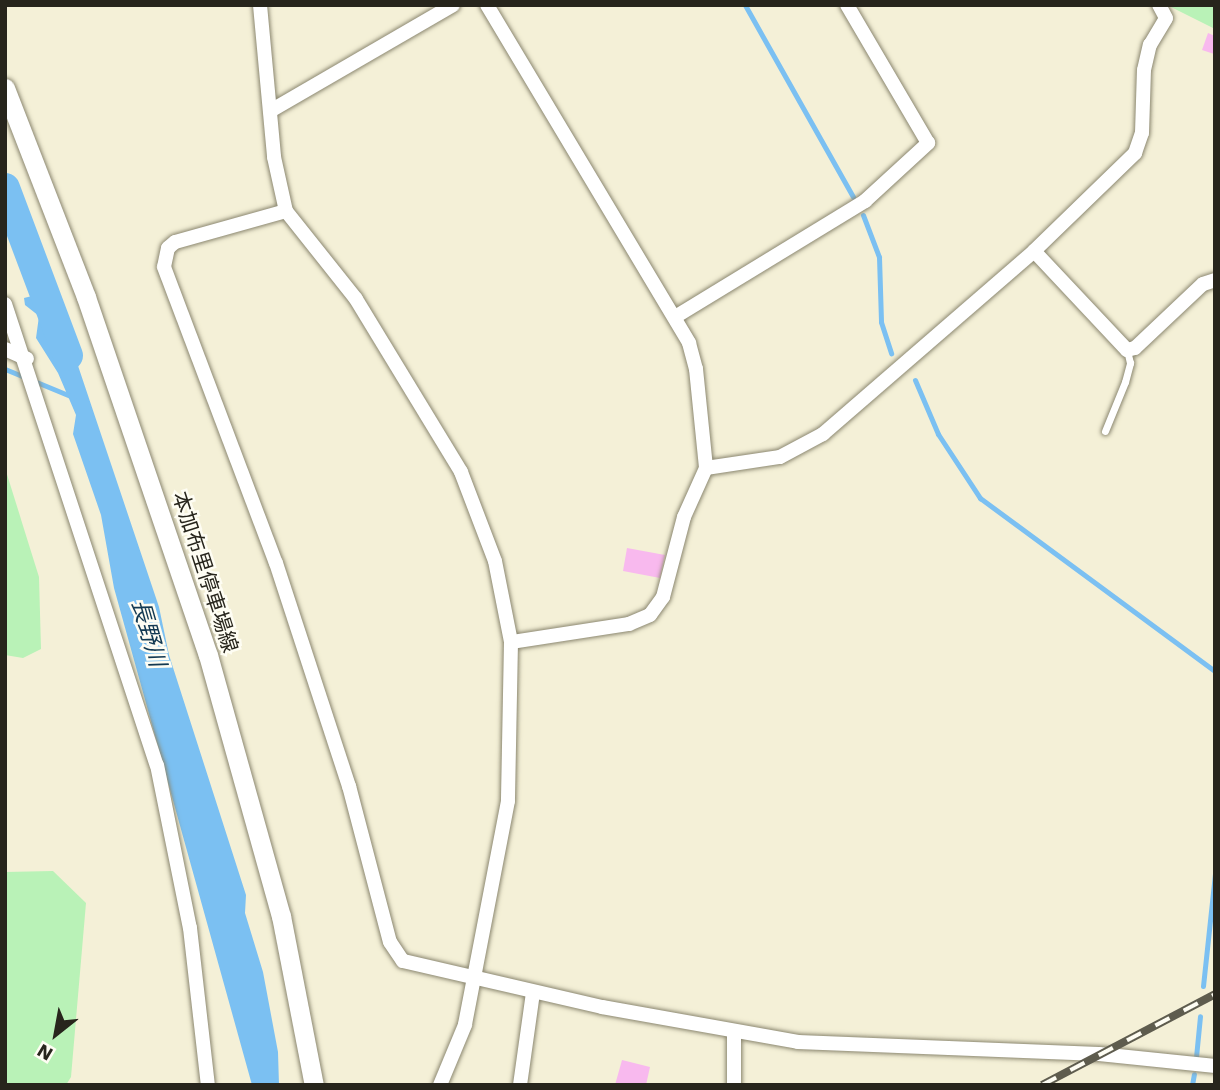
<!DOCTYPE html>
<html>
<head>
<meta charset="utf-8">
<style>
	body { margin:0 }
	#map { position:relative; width:1220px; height:1090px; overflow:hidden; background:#f4f0d7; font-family:"Work Sans","Noto Sans JP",sans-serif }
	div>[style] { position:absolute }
	.green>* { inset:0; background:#b9f2b7 }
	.water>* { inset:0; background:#7bc0f2 }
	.stream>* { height:5px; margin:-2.5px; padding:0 2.5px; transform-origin:2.5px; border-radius:2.5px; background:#7bc0f2 }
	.river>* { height:30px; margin:-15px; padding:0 15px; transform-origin:15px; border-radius:15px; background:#7bc0f2 }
	.building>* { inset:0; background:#f8b9ee }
	.roads { filter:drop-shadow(0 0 2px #8b8770) drop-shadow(0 0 2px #8b8770) }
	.lane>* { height:7px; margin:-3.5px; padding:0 3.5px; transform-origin:3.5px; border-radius:3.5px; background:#fff }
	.street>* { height:14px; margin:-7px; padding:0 7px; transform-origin:7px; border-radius:7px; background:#fff }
	.secondary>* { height:19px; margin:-9.5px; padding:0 9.5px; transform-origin:9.5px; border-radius:9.5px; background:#fff }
	.rail>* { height:8px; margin-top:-4px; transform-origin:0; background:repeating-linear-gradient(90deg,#fefdf3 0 16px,#5e5c4e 0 32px); box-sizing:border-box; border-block:2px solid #5e5c4e }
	span { translate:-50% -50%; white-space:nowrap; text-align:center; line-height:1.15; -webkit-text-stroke:5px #fefdf3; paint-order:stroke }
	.street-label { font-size:21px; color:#27251c }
	.water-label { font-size:23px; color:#123952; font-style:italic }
	.frame { position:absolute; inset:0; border:7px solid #27251c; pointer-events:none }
	.north { position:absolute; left:21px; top:999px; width:70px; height:70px; -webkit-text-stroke:5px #fefdf3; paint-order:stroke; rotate:211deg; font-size:19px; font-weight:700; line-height:28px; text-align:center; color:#27251c }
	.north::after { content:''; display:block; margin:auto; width:24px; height:32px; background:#27251c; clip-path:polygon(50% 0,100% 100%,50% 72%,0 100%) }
</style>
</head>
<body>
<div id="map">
	<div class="green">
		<div style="clip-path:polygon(1167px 5px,1215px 5px,1215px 29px)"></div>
		<div style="clip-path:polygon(5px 468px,39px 577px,41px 649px,23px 658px,5px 655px)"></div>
		<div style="clip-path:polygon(53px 871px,86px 903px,71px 1077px,66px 1085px,5px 1085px,5px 872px)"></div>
	</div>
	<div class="water">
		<div style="clip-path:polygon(40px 294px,47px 316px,64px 324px,159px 607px,169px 655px,246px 895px,245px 913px,263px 972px,278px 1052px,279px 1085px,252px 1085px,114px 588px,101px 515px,73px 434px,76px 415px,58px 373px,36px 338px,39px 316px,25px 305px,24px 298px)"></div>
	</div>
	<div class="stream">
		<div style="left:745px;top:5px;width:220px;rotate:60.6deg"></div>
		<div style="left:863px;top:215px;width:45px;rotate:69.1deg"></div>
		<div style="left:879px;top:257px;width:65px;rotate:88.2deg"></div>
		<div style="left:881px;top:322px;width:33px;rotate:72deg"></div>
		<div style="left:5px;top:369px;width:74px;rotate:22.4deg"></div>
		<div style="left:915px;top:380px;width:59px;rotate:66.9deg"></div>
		<div style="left:938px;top:434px;width:77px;rotate:56.7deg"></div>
		<div style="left:980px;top:498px;width:292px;rotate:36.4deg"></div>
		<div style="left:1203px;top:986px;width:113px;rotate:-83.9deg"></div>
		<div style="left:1196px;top:1057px;width:41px;rotate:-84.4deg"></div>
		<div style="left:1192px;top:1085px;width:11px;rotate:-80deg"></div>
	</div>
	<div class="river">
		<div style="left:5px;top:188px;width:179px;rotate:69.4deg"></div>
	</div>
	<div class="building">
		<div style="clip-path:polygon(1208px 33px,1215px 36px,1214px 54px,1202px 50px)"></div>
		<div style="clip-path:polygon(627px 548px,665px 555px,660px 578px,623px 571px)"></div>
		<div style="clip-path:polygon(622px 1060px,650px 1067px,646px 1085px,615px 1085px)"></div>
	</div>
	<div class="roads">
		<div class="lane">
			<div style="left:1105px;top:431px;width:53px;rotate:-67.8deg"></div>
			<div style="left:1125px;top:382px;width:20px;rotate:-75deg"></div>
			<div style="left:1130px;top:363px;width:13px;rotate:-103deg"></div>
		</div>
		<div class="street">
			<div style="left:260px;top:5px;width:153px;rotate:84.7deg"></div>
			<div style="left:274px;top:157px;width:55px;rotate:77.5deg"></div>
			<div style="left:286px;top:211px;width:112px;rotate:51.5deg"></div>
			<div style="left:356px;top:299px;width:202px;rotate:58.7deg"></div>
			<div style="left:461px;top:472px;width:95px;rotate:69.1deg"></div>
			<div style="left:495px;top:561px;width:83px;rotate:78.8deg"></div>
			<div style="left:511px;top:642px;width:159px;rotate:91.1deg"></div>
			<div style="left:508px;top:801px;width:228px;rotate:100.9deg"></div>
			<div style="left:465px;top:1025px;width:65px;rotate:112.6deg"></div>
			<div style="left:487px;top:5px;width:394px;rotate:59.1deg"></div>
			<div style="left:689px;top:343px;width:27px;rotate:75deg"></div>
			<div style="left:696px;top:369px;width:100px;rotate:84.2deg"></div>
			<div style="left:706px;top:468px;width:54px;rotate:114.2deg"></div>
			<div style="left:684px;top:517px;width:83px;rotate:104.7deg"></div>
			<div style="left:663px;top:597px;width:22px;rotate:126deg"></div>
			<div style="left:650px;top:615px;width:23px;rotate:157deg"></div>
			<div style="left:629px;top:624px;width:119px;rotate:171.3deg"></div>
			<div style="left:272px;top:110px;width:209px;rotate:-30.1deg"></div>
			<div style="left:286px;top:211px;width:115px;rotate:164.4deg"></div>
			<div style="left:175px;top:242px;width:9px;rotate:139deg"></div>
			<div style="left:168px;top:248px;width:19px;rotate:102deg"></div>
			<div style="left:164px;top:267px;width:316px;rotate:69.3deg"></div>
			<div style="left:276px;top:563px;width:235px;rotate:71.9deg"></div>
			<div style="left:349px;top:786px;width:161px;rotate:75.3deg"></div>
			<div style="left:390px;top:942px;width:23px;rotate:56deg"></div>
			<div style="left:403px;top:961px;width:204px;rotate:13deg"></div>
			<div style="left:602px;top:1007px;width:199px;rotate:10.1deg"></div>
			<div style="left:798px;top:1042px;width:301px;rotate:2.3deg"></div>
			<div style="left:1099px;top:1054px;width:117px;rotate:5.9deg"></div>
			<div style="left:1034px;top:251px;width:136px;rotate:46.8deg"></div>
			<div style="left:1127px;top:350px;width:8px;rotate:-14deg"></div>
			<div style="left:1135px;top:348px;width:93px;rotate:-43.3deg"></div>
			<div style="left:1203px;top:284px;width:13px;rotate:-18deg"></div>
			<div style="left:5px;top:304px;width:485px;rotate:71.8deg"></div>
			<div style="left:157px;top:765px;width:166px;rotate:78.6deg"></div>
			<div style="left:190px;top:928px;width:158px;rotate:83.5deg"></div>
			<div style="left:675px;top:317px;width:223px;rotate:-31.4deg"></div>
			<div style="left:865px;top:201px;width:86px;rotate:-42.6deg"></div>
			<div style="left:928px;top:143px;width:160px;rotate:-120.4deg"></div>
			<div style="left:5px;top:349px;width:24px;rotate:24deg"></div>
			<div style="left:706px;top:468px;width:75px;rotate:-8.5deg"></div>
			<div style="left:780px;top:457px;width:49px;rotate:-28.1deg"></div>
			<div style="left:823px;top:434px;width:279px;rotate:-40.9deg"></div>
			<div style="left:1034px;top:251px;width:141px;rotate:-44.1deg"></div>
			<div style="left:1135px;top:153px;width:21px;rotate:-71deg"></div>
			<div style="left:1142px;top:133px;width:63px;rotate:-88.2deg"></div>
			<div style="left:1144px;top:70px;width:26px;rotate:-77deg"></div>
			<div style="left:1150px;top:45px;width:31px;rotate:-59deg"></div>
			<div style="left:1166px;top:18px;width:15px;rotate:-118deg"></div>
			<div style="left:734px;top:1033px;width:52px;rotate:90deg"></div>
			<div style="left:520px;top:1085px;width:93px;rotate:-82deg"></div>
		</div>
		<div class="secondary">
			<div style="left:5px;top:88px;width:224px;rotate:68.8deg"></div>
			<div style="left:86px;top:297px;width:378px;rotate:71.2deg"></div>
			<div style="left:208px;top:655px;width:271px;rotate:74.4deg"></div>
			<div style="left:281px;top:916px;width:172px;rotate:79deg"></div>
		</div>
	</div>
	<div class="rail">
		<div style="left:1042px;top:1085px;width:195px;rotate:-27.7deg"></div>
	</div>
	<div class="street-label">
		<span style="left:205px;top:572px;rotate:72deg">本加布里停車場線</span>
	</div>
	<div class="water-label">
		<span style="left:148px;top:633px;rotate:74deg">長野川</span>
	</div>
	<div class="frame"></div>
	<div class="north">N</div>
</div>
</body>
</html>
